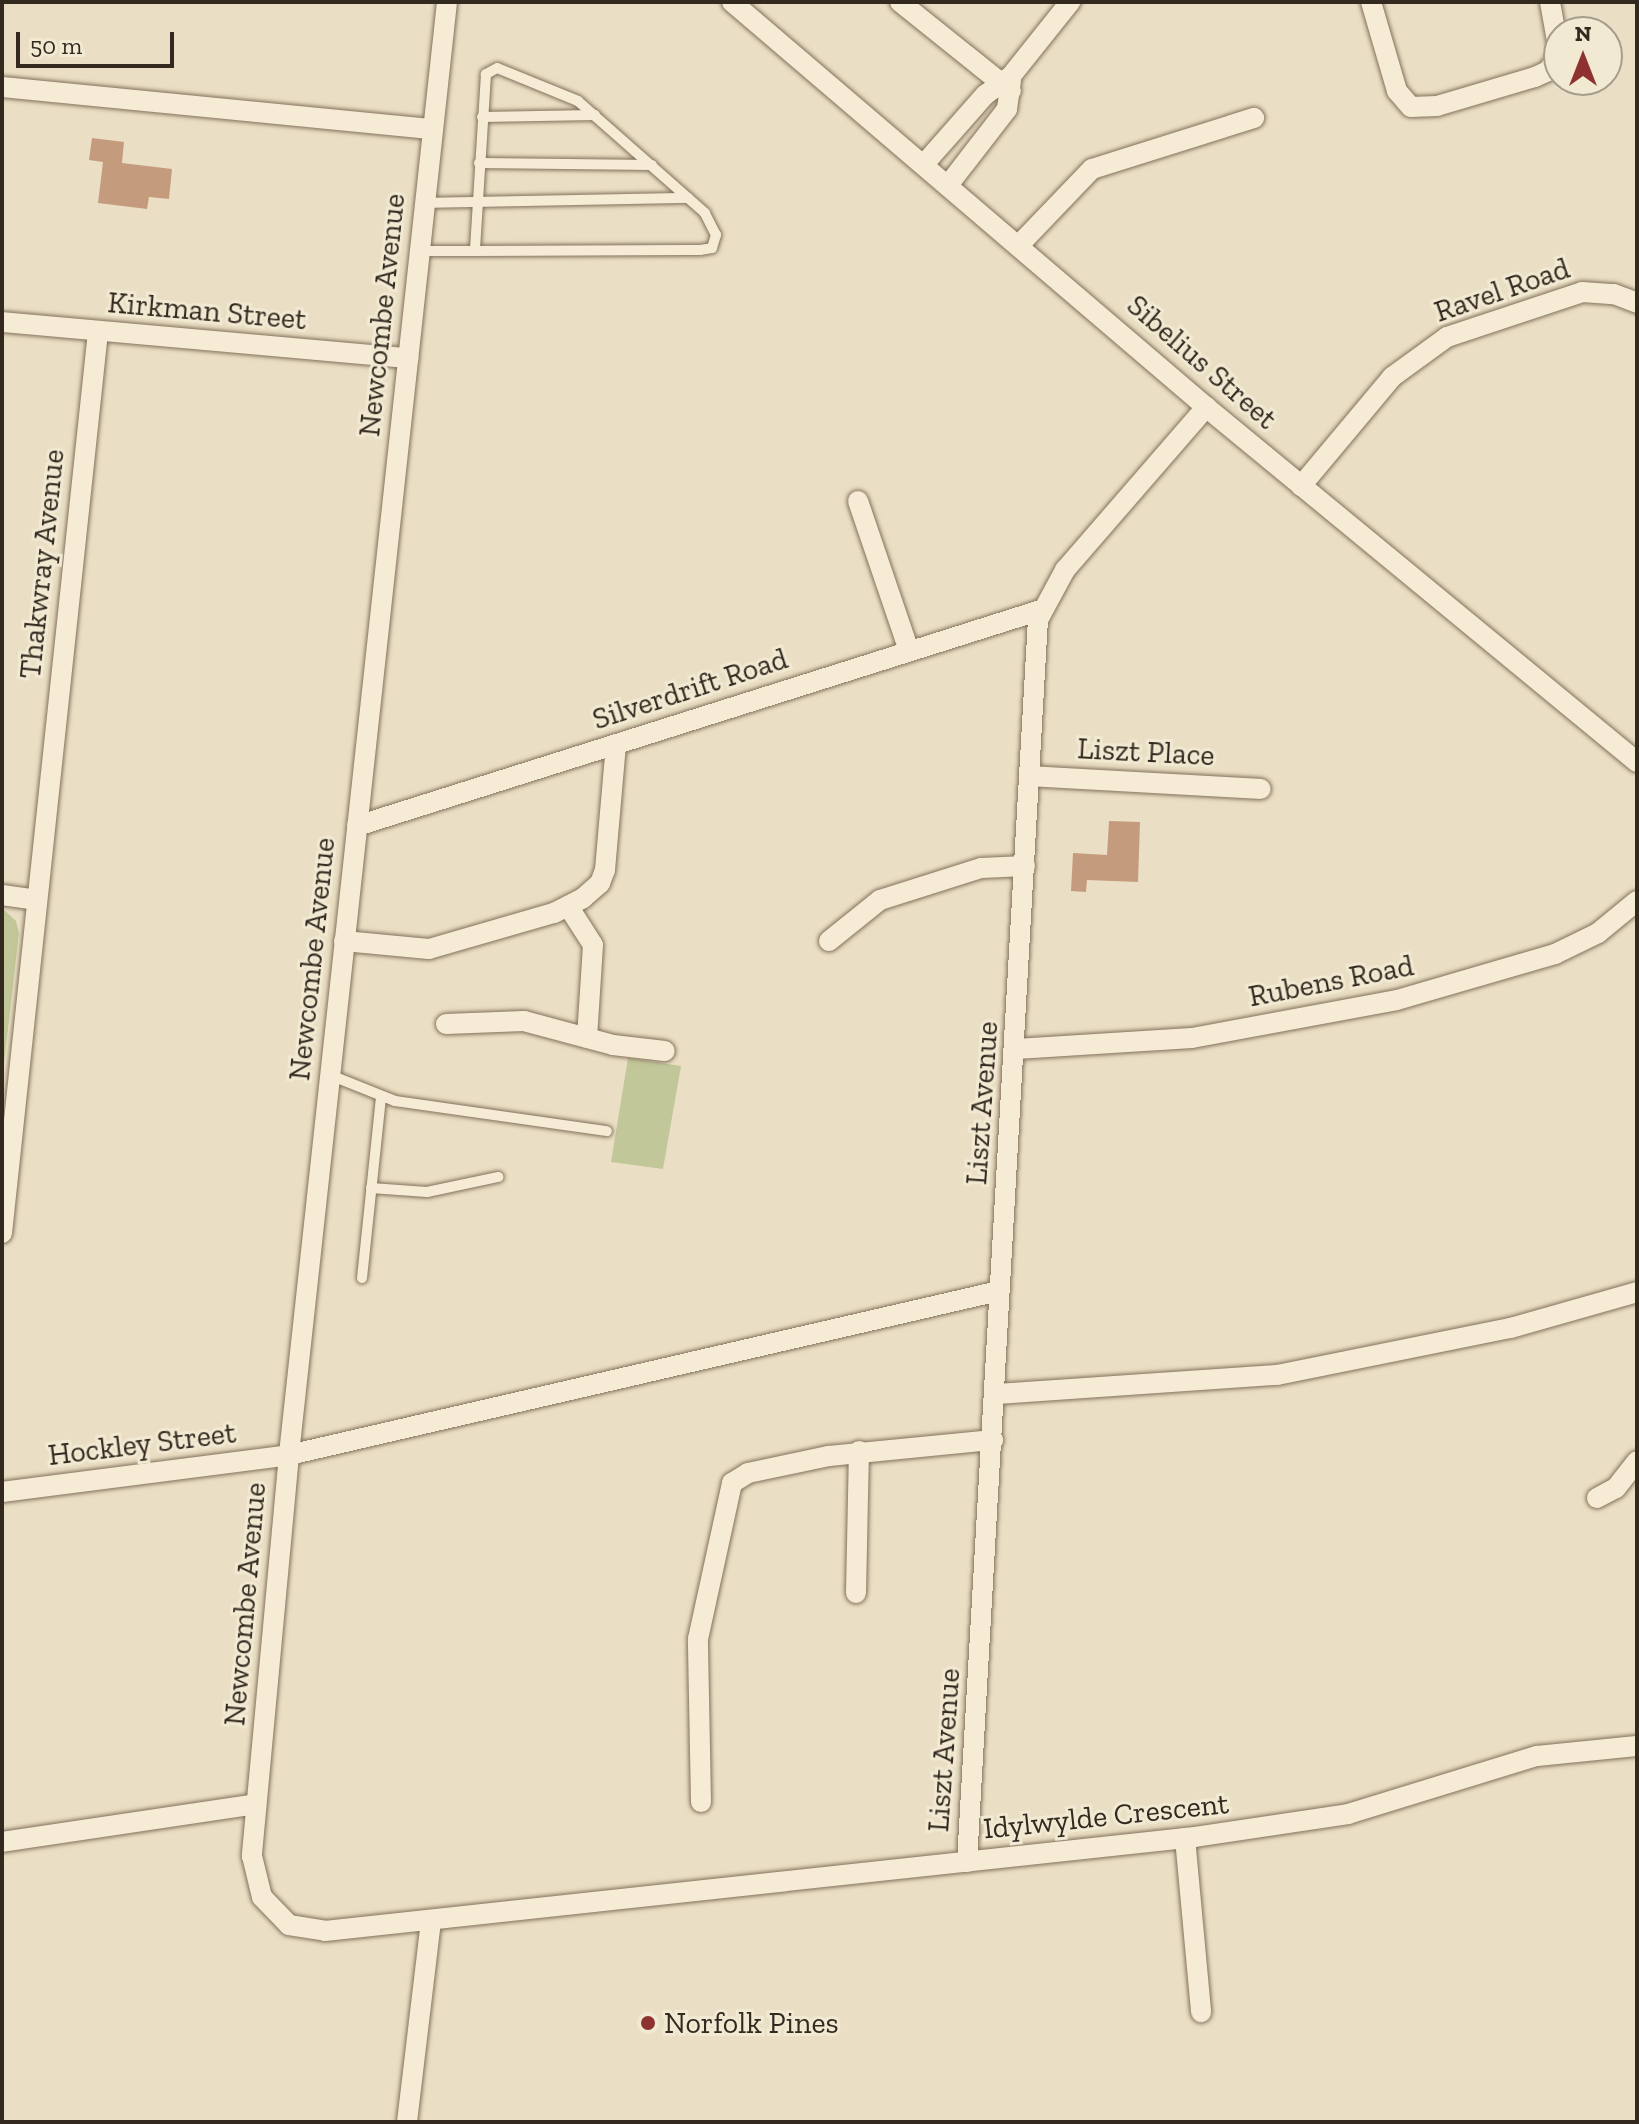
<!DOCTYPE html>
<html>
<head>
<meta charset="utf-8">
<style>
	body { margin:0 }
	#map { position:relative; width:1639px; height:2124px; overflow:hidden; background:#eadfc4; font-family:"Zilla Slab",serif }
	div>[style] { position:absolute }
	.green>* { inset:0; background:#c1c799 }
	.building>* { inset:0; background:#c59b7d }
	.roads { filter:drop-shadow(0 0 2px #83715c) drop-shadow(0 0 2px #83715c) }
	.lane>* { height:10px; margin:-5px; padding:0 5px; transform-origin:5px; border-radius:5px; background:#f6ecd6 }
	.street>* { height:20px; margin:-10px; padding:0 10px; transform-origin:10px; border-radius:10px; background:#f6ecd6 }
	.dots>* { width:22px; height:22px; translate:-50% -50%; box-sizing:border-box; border:4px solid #f2e9d3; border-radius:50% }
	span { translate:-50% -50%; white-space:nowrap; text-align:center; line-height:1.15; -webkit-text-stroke:6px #f2e9d3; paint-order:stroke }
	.street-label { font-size:30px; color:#34291f }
	.poi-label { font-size:30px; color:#34291f }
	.left { translate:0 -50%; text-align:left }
	.frame { position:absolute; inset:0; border:4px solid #34291f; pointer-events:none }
	.north { position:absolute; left:1543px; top:16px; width:80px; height:80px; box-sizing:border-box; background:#f2e9d3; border:2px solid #a69c8b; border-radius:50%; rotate:0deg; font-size:22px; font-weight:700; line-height:32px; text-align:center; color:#34291f }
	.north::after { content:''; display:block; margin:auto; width:28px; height:36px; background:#8d3131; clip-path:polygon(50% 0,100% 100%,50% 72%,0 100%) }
	.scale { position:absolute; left:16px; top:32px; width:158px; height:36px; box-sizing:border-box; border:4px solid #34291f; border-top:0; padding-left:10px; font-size:24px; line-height:28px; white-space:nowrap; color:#34291f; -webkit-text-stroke:6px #f2e9d3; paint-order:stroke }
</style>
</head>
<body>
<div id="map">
	<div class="green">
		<div style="clip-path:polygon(2px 908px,16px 921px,19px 933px,2px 1081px)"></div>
		<div style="clip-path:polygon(628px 1058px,681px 1066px,663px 1169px,611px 1162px)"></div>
	</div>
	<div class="building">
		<div style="clip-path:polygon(92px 138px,124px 142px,122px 163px,172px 169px,169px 199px,149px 197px,147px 209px,98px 203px,103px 162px,89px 160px)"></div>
		<div style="clip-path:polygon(1109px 821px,1140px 822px,1138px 882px,1087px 880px,1086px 892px,1071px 891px,1073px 853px,1107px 855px)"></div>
	</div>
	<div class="roads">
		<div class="lane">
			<div style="left:482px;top:117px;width:113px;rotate:-1deg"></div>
			<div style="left:479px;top:163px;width:173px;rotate:0.7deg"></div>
			<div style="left:425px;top:203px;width:263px;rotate:-1.1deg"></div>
			<div style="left:419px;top:251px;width:56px"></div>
			<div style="left:475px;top:251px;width:214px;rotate:-0.3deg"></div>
			<div style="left:689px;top:250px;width:11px"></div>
			<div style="left:700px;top:250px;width:12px;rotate:-9deg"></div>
			<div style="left:712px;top:248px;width:14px;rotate:-73deg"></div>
			<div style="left:716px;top:235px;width:25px;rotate:-117deg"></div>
			<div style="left:705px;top:213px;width:169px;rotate:-138.6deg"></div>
			<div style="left:578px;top:101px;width:87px;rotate:-157.8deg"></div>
			<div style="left:497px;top:68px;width:13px;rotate:151deg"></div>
			<div style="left:486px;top:74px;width:177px;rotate:93.6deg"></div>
			<div style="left:330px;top:1075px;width:70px;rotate:21.8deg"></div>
			<div style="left:395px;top:1101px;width:214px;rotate:8.1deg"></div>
			<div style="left:371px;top:1188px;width:56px;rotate:4.1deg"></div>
			<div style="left:427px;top:1192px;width:73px;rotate:-11.9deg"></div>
			<div style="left:362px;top:1278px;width:182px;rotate:-84deg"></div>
		</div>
		<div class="street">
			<div style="left:447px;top:2px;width:1462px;rotate:96.21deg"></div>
			<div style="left:289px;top:1455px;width:403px;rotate:95.3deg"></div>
			<div style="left:252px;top:1856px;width:42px;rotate:76.3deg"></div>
			<div style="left:262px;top:1897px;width:39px;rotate:46deg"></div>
			<div style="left:289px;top:1925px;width:36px;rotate:9deg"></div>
			<div style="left:325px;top:1931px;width:875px;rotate:-6.17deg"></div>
			<div style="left:1195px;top:1837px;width:155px;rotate:-8.5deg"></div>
			<div style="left:1348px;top:1814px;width:198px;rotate:-17.1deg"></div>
			<div style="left:1537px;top:1756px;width:100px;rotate:-5.7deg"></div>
			<div style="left:732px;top:2px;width:623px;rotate:40.51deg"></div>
			<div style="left:1206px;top:407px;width:558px;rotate:39.48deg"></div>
			<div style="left:900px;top:2px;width:142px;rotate:38.7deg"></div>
			<div style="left:1371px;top:2px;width:93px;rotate:73.7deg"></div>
			<div style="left:1397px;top:91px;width:21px;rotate:49deg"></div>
			<div style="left:1411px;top:107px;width:26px;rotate:-2deg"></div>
			<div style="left:1437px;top:106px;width:102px;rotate:-16.5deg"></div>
			<div style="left:1535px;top:77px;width:14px;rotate:-25deg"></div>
			<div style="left:1548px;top:71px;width:19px;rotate:-55deg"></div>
			<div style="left:1550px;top:2px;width:51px;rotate:79.8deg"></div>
			<div style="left:2px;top:87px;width:433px;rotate:5.6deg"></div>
			<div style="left:925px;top:163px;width:91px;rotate:-48.6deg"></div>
			<div style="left:985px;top:95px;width:32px;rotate:-36deg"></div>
			<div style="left:1011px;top:76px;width:95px;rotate:-51.4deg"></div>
			<div style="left:949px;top:184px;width:95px;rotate:-52.3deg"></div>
			<div style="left:1007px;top:109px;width:29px;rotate:-82deg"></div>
			<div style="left:1020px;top:244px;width:104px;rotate:-46.2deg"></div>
			<div style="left:1092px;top:169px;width:170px;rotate:-17.5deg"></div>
			<div style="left:2px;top:322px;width:408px;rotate:5.1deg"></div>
			<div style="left:1301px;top:486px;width:142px;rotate:-50.1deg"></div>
			<div style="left:1392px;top:377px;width:68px;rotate:-36deg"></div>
			<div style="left:1447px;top:337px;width:142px;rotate:-18.4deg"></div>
			<div style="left:1582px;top:292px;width:32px;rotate:4deg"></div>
			<div style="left:1614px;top:294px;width:25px;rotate:21deg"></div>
			<div style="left:858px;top:501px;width:158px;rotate:71.2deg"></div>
			<div style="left:1029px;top:776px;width:232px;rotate:3.2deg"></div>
			<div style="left:357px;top:826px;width:717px;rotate:-17.53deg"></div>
			<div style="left:2px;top:895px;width:34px;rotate:8deg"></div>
			<div style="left:568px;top:906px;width:46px;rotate:57.3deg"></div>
			<div style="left:593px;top:945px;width:93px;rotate:93.7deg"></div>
			<div style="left:344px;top:941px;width:85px;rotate:5.4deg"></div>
			<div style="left:429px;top:949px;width:130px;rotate:-16.1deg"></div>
			<div style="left:554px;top:913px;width:33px;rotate:-27deg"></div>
			<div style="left:583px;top:898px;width:23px;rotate:-41deg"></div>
			<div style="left:600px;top:883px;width:14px;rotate:-69deg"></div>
			<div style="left:605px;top:870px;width:126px;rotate:-85deg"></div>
			<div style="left:829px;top:941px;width:65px;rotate:-38.8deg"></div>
			<div style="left:880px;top:900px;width:106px;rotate:-17.6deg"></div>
			<div style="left:981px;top:868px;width:44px;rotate:-2.6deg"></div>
			<div style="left:446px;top:1024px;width:78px;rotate:-2.2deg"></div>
			<div style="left:524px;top:1021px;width:92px;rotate:15.1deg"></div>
			<div style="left:613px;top:1045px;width:52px;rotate:6.6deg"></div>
			<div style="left:1016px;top:1049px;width:176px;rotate:-3.6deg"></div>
			<div style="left:1192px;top:1038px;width:208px;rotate:-10.5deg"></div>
			<div style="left:1397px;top:1000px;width:165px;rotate:-16.2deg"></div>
			<div style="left:1555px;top:954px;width:48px;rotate:-26deg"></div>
			<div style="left:1598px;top:933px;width:50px;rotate:-39.4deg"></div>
			<div style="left:2px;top:1233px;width:906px;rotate:-83.92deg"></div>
			<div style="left:996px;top:1394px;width:282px;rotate:-3.9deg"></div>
			<div style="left:1277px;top:1375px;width:239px;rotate:-11.4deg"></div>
			<div style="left:1511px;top:1328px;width:131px;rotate:-15.9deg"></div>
			<div style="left:2px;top:1492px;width:289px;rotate:-7.3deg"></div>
			<div style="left:289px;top:1455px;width:729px;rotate:-13.01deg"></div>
			<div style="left:1597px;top:1498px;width:21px;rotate:-28deg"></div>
			<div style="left:1616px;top:1488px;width:34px;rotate:-52deg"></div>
			<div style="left:856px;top:1593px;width:142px;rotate:-88.8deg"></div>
			<div style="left:701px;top:1802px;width:163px;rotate:-91.1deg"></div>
			<div style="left:698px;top:1639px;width:160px;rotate:-77.7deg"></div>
			<div style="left:732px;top:1483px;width:19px;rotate:-32deg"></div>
			<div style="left:748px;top:1473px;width:83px;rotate:-11.9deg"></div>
			<div style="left:829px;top:1456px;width:165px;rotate:-5.6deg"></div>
			<div style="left:1185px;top:1838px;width:175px;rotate:84.7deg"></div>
			<div style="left:2px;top:1842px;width:257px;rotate:-8.5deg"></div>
			<div style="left:967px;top:1862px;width:1244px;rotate:-86.73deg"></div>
			<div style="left:1038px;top:620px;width:57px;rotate:-61.6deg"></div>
			<div style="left:1065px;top:570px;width:216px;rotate:-49.1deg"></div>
			<div style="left:407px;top:2122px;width:203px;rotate:-83.2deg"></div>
		</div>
	</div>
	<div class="dots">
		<div style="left:648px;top:2023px;background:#8d3131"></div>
	</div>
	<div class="street-label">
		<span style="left:1502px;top:290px;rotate:-19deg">Ravel Road</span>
		<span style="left:207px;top:311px;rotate:5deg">Kirkman Street</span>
		<span style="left:382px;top:315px;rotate:-84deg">Newcombe Avenue</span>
		<span style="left:1202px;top:362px;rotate:41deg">Sibelius Street</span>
		<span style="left:42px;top:564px;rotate:-84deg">Thakwray Avenue</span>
		<span style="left:690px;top:689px;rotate:-18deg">Silverdrift Road</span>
		<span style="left:1146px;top:752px;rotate:3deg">Liszt Place</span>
		<span style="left:312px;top:959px;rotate:-84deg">Newcombe Avenue</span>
		<span style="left:1331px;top:981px;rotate:-11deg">Rubens Road</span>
		<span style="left:982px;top:1103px;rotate:-86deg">Liszt Avenue</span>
		<span style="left:142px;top:1444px;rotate:-7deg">Hockley Street</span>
		<span style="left:245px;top:1604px;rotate:-85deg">Newcombe Avenue</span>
		<span style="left:944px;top:1750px;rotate:-86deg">Liszt Avenue</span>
		<span style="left:1106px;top:1816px;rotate:-6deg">Idylwylde Crescent</span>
	</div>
	<div class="poi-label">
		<span class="left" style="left:664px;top:2023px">Norfolk Pines</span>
	</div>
	<div class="frame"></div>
	<div class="north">N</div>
	<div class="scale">50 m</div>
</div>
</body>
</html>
